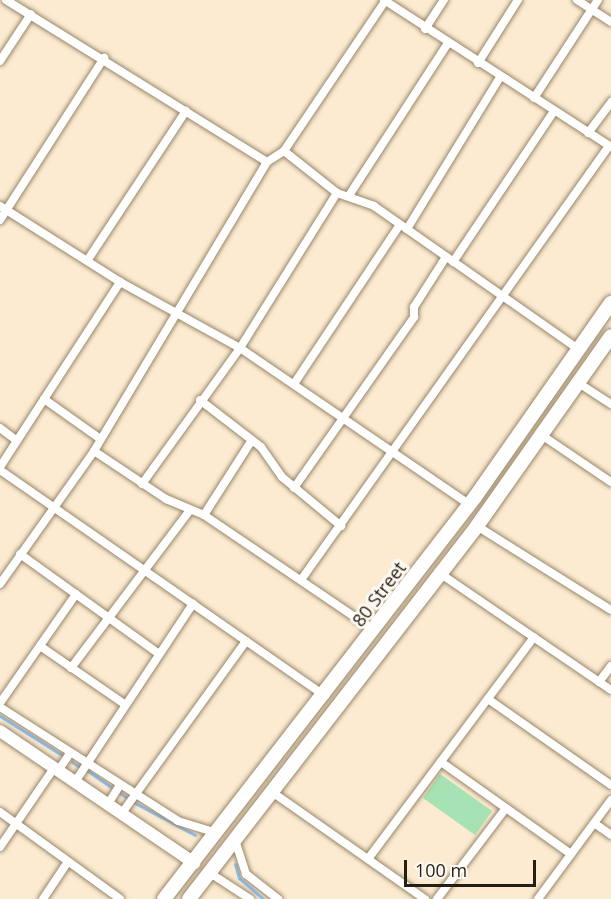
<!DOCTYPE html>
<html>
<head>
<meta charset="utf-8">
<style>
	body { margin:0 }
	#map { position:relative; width:611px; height:899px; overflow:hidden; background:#fcebd1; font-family:"Open Sans",sans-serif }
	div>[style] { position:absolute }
	.green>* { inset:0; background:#a6e2b4 }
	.stream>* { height:3px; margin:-1.5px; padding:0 1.5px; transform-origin:1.5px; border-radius:1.5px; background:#8bc0f6 }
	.roads { filter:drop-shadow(0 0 2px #998669) drop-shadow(0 0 2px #998669) }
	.street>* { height:8px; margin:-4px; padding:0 4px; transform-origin:4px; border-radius:4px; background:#fff }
	.secondary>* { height:12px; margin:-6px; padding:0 6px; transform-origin:6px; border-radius:6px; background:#fff }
	.primary>* { height:14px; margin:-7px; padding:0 7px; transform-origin:7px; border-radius:7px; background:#fff }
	span { translate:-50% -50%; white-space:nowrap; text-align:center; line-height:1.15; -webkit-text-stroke:6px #fefaf3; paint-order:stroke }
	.street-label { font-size:18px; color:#261e12 }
	.scale { position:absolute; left:404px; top:860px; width:132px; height:27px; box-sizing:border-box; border:3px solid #261e12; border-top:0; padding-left:8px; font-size:18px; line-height:21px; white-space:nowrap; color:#261e12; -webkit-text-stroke:4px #fefaf3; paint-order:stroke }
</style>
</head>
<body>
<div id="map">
	<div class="green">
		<div style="clip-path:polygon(440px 774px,492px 811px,475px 835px,423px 798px)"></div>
	</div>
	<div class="stream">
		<div style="left:0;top:716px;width:73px;rotate:32.2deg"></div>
		<div style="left:72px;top:762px;width:9px;rotate:32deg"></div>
		<div style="left:88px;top:771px;width:28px;rotate:35deg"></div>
		<div style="left:120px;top:793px;width:7px;rotate:34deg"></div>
		<div style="left:135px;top:803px;width:68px;rotate:28.1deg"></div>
		<div style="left:235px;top:864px;width:15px;rotate:74deg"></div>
		<div style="left:239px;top:878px;width:32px;rotate:41deg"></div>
	</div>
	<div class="roads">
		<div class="street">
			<div style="left:6px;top:0;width:307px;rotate:31.8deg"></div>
			<div style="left:384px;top:0;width:270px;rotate:32.9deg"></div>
			<div style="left:577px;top:0;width:40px;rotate:32.9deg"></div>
			<div style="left:425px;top:29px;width:35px;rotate:-57deg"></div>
			<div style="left:0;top:61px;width:56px;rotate:-56.6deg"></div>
			<div style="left:478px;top:63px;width:75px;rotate:-57.6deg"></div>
			<div style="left:534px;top:98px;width:117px;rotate:-56.9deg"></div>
			<div style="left:588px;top:133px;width:39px;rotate:-53deg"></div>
			<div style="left:284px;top:151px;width:68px;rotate:38.4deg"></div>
			<div style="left:337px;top:193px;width:39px;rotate:19deg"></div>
			<div style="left:374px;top:206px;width:251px;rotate:35deg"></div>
			<div style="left:350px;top:194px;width:180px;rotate:-57deg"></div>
			<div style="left:0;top:206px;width:142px;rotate:32.3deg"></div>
			<div style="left:120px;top:282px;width:137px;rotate:28.8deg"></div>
			<div style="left:240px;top:348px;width:277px;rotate:34.3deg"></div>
			<div style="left:0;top:220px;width:193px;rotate:-57.3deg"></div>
			<div style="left:407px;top:229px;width:178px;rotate:-58.5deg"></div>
			<div style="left:87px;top:261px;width:180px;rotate:-56.6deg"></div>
			<div style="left:453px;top:262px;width:182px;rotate:-56.2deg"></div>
			<div style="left:294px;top:384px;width:190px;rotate:-56.4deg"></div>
			<div style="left:580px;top:384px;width:37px;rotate:33deg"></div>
			<div style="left:44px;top:399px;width:67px;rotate:35.3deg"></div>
			<div style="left:200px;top:400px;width:77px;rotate:37.6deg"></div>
			<div style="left:261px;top:447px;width:37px;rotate:55deg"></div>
			<div style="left:282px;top:477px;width:77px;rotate:39.7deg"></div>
			<div style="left:0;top:428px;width:21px;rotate:37deg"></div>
			<div style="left:543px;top:436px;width:82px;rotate:34.1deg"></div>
			<div style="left:94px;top:451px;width:87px;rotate:33.7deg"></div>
			<div style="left:166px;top:499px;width:41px;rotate:22.8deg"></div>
			<div style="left:204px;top:515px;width:205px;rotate:34.1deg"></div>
			<div style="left:0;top:467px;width:221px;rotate:-57deg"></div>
			<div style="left:0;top:470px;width:396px;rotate:34.8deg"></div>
			<div style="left:142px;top:484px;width:168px;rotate:-54.2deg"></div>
			<div style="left:240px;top:348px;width:183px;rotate:-58deg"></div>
			<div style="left:294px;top:488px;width:209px;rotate:-54.9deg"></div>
			<div style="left:414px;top:317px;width:10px;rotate:-90deg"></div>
			<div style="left:414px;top:307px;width:59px;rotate:-57.4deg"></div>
			<div style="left:204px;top:515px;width:89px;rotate:-57.4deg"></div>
			<div style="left:477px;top:526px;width:158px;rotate:32.1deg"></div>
			<div style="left:20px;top:554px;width:170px;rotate:35.7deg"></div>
			<div style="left:438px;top:572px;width:209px;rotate:34.3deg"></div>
			<div style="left:301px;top:580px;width:532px;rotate:-54.64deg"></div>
			<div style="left:0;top:584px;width:163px;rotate:-54.7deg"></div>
			<div style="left:94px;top:451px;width:337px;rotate:-59.1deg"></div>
			<div style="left:267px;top:162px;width:20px;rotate:-33deg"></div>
			<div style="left:284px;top:151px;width:181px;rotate:-56deg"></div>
			<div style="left:40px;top:646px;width:101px;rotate:34.5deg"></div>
			<div style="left:71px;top:668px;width:198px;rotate:-53deg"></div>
			<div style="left:599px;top:682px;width:20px;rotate:-53deg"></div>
			<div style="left:488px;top:699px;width:150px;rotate:35deg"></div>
			<div style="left:0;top:703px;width:133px;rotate:-55.1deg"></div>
			<div style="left:0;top:707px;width:211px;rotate:32.6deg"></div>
			<div style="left:178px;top:821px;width:41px;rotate:17.1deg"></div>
			<div style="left:441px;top:762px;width:159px;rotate:35.3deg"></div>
			<div style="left:58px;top:771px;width:22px;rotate:-56deg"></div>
			<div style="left:75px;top:782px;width:214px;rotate:-56.5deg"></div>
			<div style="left:272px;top:792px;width:187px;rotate:35deg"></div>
			<div style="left:108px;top:804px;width:22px;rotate:-58deg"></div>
			<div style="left:0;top:812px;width:148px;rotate:35.9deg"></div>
			<div style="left:122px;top:813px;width:212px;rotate:-54.2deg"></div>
			<div style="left:594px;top:823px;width:21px;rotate:35deg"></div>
			<div style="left:235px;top:840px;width:36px;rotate:72deg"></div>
			<div style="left:246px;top:874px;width:41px;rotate:38deg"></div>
			<div style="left:0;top:847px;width:96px;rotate:-55.6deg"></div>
			<div style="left:368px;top:859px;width:277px;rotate:-53.2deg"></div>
			<div style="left:210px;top:873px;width:48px;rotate:33deg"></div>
			<div style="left:43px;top:899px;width:43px;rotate:-56.3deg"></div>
			<div style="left:437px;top:899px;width:114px;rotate:-52.8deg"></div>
			<div style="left:538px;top:899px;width:123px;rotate:-53.6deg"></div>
		</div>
		<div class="secondary">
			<div style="left:0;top:731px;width:235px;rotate:34.2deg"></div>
		</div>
		<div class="primary">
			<div style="left:164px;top:899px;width:508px;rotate:-52.27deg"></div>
			<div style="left:475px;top:497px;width:237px;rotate:-55deg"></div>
			<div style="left:189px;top:899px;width:471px;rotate:-52.3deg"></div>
			<div style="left:477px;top:526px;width:232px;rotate:-54.8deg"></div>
		</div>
	</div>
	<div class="street-label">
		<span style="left:379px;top:594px;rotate:-53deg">80 Street</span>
	</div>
	<div class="scale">100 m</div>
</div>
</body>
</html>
